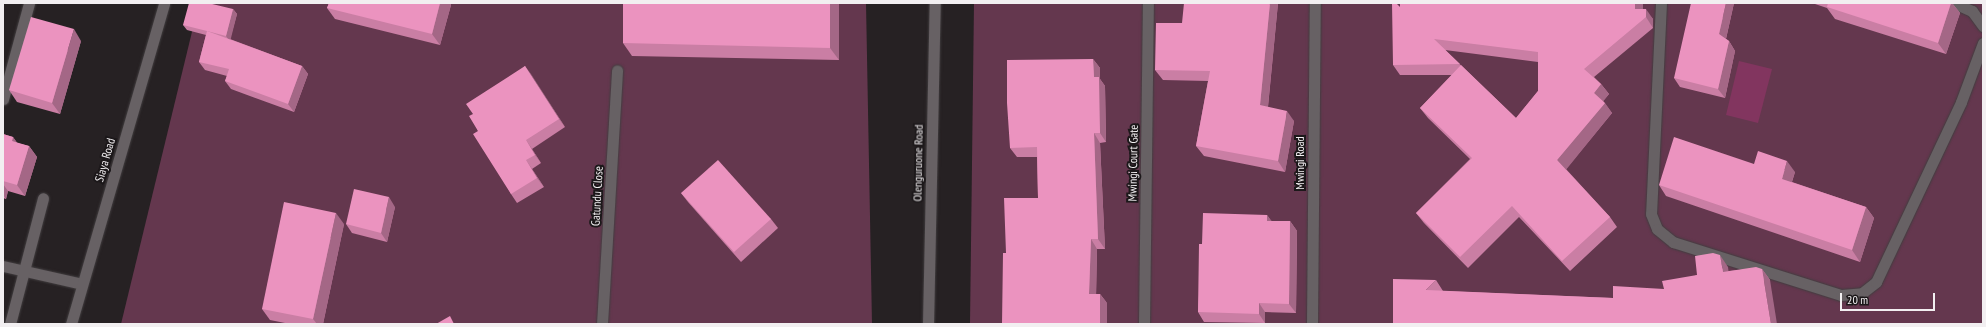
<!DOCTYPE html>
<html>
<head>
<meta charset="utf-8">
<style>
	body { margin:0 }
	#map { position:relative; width:1986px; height:327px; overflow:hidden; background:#262123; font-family:"PT Sans Narrow",sans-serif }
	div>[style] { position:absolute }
	.green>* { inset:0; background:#64374e }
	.water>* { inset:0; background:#82355f }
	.roads { filter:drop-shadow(0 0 1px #413d3f) drop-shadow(0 0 1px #413d3f) }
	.service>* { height:11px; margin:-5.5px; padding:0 5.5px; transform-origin:5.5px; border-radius:5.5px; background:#676164 }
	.minor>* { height:11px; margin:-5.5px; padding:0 5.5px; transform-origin:5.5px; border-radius:5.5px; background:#676164 }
	.tertiary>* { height:11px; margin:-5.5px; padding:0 5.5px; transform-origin:5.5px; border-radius:5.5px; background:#676164 }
	.wall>* { inset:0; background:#ca7ea4 }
	.shaded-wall>* { inset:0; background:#a46786 }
	.building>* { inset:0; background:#eb93bf }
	span { translate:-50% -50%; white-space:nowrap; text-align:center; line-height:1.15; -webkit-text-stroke:4px #1c181a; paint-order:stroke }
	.street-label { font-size:12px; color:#f2eff1 }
	.frame { position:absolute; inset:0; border:4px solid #f2eff1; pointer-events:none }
	.scale { position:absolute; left:1840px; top:293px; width:95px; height:18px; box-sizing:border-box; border:2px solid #f2eff1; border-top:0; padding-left:5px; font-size:12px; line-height:14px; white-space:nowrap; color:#f2eff1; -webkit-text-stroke:3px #1c181a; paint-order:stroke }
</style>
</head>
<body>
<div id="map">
	<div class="green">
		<div style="clip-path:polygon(199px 3px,866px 3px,872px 324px,121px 324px)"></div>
		<div style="clip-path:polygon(974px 3px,1983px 3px,1983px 324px,970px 324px)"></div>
	</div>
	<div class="water">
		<div style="clip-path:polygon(1739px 61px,1772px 69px,1758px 123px,1726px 115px)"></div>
	</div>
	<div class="roads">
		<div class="service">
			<div style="left:3px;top:99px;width:99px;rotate:-74.8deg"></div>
			<div style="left:3px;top:266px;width:81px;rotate:12.8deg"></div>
			<div style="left:10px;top:324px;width:130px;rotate:-75.3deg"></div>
		</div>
		<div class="minor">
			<div style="left:1661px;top:3px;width:211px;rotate:92.7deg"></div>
			<div style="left:1651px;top:214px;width:16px;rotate:68deg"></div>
			<div style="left:1657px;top:229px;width:21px;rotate:39deg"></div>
			<div style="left:1673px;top:242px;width:176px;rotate:17.5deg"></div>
			<div style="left:1841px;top:295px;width:21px;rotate:-5deg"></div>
			<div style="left:1862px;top:293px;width:18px;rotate:-38deg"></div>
			<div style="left:1876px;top:282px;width:199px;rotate:-64.7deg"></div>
			<div style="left:1961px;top:102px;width:63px;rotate:-69.6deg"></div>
			<div style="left:1954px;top:3px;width:20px;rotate:24deg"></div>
			<div style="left:1972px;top:11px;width:19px;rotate:54deg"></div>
			<div style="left:71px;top:324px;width:334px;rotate:-73.8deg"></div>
			<div style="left:602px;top:324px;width:254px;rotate:-86.6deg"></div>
			<div style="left:1144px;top:324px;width:321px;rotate:-89.3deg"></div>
			<div style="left:1312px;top:324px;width:321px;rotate:-89.5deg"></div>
		</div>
		<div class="tertiary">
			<div style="left:928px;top:324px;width:321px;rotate:-88.8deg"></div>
		</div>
	</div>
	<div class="wall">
		<div style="clip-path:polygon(329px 3px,450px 3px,451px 5px,440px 45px,335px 19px,327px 8px)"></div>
		<div style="clip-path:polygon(839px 3px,839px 60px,632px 56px,623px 43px)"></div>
		<div style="clip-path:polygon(1278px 3px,1268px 107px,1294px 121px,1285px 172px,1204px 156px,1196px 146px,1208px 81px,1163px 80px,1155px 70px,1182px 23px)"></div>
		<div style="clip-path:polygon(1734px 3px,1726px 39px,1729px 41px,1735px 51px,1725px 98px,1680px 87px,1674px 78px)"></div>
		<div style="clip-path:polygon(1812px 3px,1952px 3px,1960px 13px,1946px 54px,1835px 19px,1827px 8px)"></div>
		<div style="clip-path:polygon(evenodd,1400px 7px,1643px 9px,1653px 19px,1653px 28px,1594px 77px,1601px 84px,1609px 94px,1603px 101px,1612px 113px,1566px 169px,1610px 217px,1617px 227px,1570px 271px,1519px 217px,1468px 268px,1424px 223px,1416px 213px,1470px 159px,1428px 118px,1420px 108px,1452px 75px,1400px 75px,1393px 65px,1400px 7px,1445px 50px,1538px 62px,1538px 91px,1516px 118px,1445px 50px)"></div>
		<div style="clip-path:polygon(233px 9px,237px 14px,230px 39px,302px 66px,308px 74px,294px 112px,231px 89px,225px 81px,227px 76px,205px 70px,199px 62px,206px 35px,187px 30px,183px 25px)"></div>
		<div style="clip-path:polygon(81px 41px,60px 114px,17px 102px,9px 90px)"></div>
		<div style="clip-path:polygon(1093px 59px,1100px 68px,1100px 79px,1105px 86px,1106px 142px,1100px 143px,1105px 249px,1097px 249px,1096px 294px,1100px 294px,1107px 303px,1006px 253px,1038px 198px,1037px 157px,1017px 157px,1010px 148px)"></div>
		<div style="clip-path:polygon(525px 66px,565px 127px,532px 149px,541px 163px,532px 169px,544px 187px,517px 203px,511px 194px,478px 131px,473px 114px)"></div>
		<div style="clip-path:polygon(3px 134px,13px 137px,17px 143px,29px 146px,37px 157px,25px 196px,8px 191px,6px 199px,3px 198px)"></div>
		<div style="clip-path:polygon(1754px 164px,1795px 172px,1792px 182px,1866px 207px,1874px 218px,1860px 262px,1666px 196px,1659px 185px)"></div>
		<div style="clip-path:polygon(681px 193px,771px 219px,778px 228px,741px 262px,688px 202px)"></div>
		<div style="clip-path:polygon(395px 207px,387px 242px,352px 233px,346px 224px)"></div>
		<div style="clip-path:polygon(1267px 215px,1271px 221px,1290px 221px,1297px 231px,1296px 313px,1265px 312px,1265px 323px,1204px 322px,1198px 312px,1202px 244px)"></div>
		<div style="clip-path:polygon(344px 224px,323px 324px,290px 324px,270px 320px,262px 309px)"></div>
		<div style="clip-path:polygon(1728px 267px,1728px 271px,1762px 269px,1770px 280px,1393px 324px,1436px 280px,1443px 291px,1613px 298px,1664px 289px,1697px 275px)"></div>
	</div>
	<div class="shaded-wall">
		<div style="clip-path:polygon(440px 3px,450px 3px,451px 5px,440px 45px,432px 34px)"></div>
		<div style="clip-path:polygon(830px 3px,839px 3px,839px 60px,830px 48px)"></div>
		<div style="clip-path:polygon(1270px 3px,1278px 3px,1267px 116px,1260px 105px)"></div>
		<div style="clip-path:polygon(1635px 3px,1643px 3px,1643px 19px,1635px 9px)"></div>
		<div style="clip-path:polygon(1726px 3px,1734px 3px,1725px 43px,1719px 34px)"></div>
		<div style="clip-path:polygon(1951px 3px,1952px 3px,1960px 13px,1946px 54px,1938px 43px)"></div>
		<div style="clip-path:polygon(233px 9px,237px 14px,230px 42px,226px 36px)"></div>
		<div style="clip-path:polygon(1646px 9px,1653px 19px,1653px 28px,1646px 17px)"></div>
		<div style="clip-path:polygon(74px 29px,81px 41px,60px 114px,52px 103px)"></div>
		<div style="clip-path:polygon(1729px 41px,1735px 51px,1725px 98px,1718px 89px)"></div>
		<div style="clip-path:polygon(1093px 59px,1100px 68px,1100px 79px,1105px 86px,1106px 142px,1100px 133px,1094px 77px)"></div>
		<div style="clip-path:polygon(302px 66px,308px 74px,294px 112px,288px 104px)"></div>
		<div style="clip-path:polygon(525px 66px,531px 74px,565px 127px,559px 119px)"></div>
		<div style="clip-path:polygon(1601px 84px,1609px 94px,1601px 104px,1594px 93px)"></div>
		<div style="clip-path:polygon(1605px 103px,1612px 113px,1565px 171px,1557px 160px)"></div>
		<div style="clip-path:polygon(1287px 111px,1294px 121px,1285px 172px,1278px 161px)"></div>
		<div style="clip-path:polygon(1094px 133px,1100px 143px,1105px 249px,1098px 239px)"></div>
		<div style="clip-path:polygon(13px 137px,21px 148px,12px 141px)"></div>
		<div style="clip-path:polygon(526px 140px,532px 149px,541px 163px,535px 155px)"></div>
		<div style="clip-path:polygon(29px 146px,37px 157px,25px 196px,17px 185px)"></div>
		<div style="clip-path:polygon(526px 160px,544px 187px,537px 178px)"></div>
		<div style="clip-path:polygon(1787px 161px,1795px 172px,1789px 190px,1782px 179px)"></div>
		<div style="clip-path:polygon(3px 184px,8px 191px,6px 199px,3px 195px)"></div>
		<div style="clip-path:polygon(389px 197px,395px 207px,387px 242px,381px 233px)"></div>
		<div style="clip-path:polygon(1866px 207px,1874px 218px,1860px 262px,1852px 250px)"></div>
		<div style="clip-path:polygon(336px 213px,344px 224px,323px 324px,317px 324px,313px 319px)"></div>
		<div style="clip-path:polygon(1267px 215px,1274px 224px,1267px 221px)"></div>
		<div style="clip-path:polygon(1290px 221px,1297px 231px,1296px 313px,1289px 304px)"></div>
		<div style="clip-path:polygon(1091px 239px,1097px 249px,1096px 303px,1089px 294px)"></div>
		<div style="clip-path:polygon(1720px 255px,1728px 267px,1730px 283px,1723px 272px)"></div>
		<div style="clip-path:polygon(1762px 269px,1770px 280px,1777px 324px,1771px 324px)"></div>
		<div style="clip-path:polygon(1100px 294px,1107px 303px,1107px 324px,1100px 324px)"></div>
		<div style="clip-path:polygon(1259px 303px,1265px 312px,1265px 323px,1259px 314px)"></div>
	</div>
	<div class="building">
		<div style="clip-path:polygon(189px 3px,208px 3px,233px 9px,226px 36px,207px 31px,183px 25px)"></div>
		<div style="clip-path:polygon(329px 3px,440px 3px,432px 34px,327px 8px)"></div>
		<div style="clip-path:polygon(623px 3px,830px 3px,830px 48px,623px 43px)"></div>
		<div style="clip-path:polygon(1184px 3px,1270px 3px,1260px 105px,1287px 111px,1278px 161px,1196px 146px,1210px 71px,1155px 70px,1156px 23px,1182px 23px)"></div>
		<div style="clip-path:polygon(1392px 3px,1396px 3px,1400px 7px,1400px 3px,1635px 3px,1635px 9px,1646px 9px,1646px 17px,1584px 69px,1601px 84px,1594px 93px,1605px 103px,1557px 160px,1610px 217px,1562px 261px,1512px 206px,1460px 257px,1416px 213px,1472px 158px,1420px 108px,1461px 65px,1516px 118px,1538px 91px,1538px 52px,1434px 39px,1460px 64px,1393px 65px)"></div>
		<div style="clip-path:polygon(1691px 3px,1726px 3px,1719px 34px,1729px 41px,1718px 89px,1674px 78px)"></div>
		<div style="clip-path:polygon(1828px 3px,1951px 3px,1938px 43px,1827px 7px)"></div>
		<div style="clip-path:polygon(31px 17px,74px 29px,52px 103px,9px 90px)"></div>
		<div style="clip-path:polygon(207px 31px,302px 66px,288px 104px,225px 81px,229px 69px,199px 62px)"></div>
		<div style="clip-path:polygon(1093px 59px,1094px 77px,1099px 77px,1100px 133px,1094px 133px,1098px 239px,1091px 239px,1089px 294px,1100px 294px,1100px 324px,1002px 324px,1003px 253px,1006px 253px,1004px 198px,1038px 198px,1037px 147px,1010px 148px,1007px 103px,1007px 60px)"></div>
		<div style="clip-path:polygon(525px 66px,559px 119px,526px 140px,535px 155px,526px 160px,537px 178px,511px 194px,473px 134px,478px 131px,469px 116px,473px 114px,466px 104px)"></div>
		<div style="clip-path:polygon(3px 134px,13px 137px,12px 141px,29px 146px,17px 185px,3px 181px)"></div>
		<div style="clip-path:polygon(1674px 137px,1754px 164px,1758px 151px,1787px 161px,1782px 179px,1866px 207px,1852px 250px,1659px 185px)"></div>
		<div style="clip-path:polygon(718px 160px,771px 219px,734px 252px,681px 193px)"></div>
		<div style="clip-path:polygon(354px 189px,389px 197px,381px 233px,346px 224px)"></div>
		<div style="clip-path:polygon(284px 202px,336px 213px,313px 319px,262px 309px)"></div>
		<div style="clip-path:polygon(1203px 213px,1267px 215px,1267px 221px,1290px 221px,1289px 304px,1259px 303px,1259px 314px,1198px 312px,1199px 244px,1202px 244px)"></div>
		<div style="clip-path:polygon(1713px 253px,1720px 255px,1723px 272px,1756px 267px,1762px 269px,1771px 324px,1393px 324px,1393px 279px,1436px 280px,1426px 290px,1613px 298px,1613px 286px,1664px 289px,1662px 281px,1697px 275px,1695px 256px)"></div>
		<div style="clip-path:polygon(450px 316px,454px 324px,436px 324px)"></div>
	</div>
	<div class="street-label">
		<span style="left:105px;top:160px;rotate:-74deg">Siaya Road</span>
		<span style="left:918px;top:163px;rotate:-89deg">Olenguruone Road</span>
		<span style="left:1133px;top:163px;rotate:-89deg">Mwingi Court Gate</span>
		<span style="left:1300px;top:163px;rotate:-90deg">Mwingi Road</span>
		<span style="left:597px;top:196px;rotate:-87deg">Gatundu Close</span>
	</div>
	<div class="frame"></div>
	<div class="scale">20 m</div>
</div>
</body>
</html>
